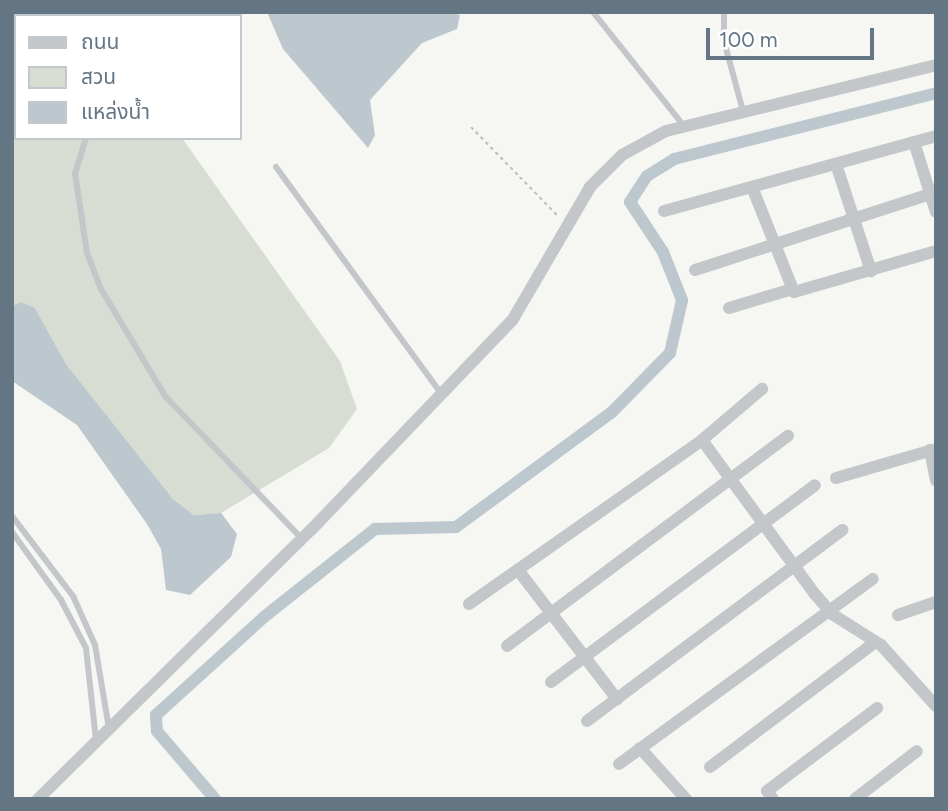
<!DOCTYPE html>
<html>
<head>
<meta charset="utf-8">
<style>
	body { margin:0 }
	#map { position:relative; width:948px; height:811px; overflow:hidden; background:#f6f6f2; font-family:Figtree,"Noto Sans Thai",sans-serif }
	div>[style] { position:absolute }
	.green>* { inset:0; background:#d7ddd3 }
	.water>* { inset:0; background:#bcc8cd }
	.canal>* { height:12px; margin:-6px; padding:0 6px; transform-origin:6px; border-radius:6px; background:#bcc8cd }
	.path>* { height:2px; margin-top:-1px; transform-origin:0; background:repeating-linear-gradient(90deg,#bdbfc1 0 3.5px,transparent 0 7px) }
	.service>* { height:6px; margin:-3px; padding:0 3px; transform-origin:3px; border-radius:3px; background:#c3c7ca }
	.minor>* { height:12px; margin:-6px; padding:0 6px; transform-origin:6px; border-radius:6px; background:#c3c7ca }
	span { translate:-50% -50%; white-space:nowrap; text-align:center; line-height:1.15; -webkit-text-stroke:7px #fff; paint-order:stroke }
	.frame { position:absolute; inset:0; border:14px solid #647684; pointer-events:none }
	.legend { position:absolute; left:14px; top:14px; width:228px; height:126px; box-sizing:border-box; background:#fff; border:2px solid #c1c8ce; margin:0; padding:9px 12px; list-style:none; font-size:21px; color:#647684 }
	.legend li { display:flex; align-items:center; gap:14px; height:35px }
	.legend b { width:35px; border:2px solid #c1c8ce }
	.scale { position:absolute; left:706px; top:28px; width:168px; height:32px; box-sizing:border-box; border:4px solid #647684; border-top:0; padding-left:9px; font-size:21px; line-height:24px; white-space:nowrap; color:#647684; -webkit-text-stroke:5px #fff; paint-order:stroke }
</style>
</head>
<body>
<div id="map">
	<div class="green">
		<div style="clip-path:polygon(12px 12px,201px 12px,16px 16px,16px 138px,182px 138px,340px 361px,357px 409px,329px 448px,221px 513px,194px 515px,173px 499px,66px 364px,35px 308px,21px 302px,12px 306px)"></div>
	</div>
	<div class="water">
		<div style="clip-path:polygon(267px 12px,448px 12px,460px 15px,457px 29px,422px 43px,370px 100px,375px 135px,368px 148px,283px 49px)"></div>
		<div style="clip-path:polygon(21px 302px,35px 308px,66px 364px,173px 499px,194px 515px,221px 513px,237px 534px,231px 557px,190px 595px,166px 590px,161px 549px,147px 524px,77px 425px,12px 381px,12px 306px)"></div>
	</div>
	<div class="canal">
		<div style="left:215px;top:799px;width:89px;rotate:-130.5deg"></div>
		<div style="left:157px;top:731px;width:16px;rotate:-94deg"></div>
		<div style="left:156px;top:715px;width:146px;rotate:-42.2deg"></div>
		<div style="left:264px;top:617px;width:142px;rotate:-38.4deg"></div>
		<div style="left:375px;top:529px;width:81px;rotate:-1.4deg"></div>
		<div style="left:456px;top:527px;width:194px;rotate:-36.4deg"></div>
		<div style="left:612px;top:412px;width:83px;rotate:-45.5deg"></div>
		<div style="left:670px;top:353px;width:54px;rotate:-77.2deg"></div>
		<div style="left:682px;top:300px;width:52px;rotate:-111.6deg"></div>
		<div style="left:663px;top:252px;width:60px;rotate:-123.4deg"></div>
		<div style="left:630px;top:202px;width:31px;rotate:-57deg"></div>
		<div style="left:647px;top:176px;width:32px;rotate:-32deg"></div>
		<div style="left:674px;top:159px;width:270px;rotate:-14.1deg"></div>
	</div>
	<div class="path">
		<div style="left:471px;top:127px;width:124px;rotate:45.7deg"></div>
	</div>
	<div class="service">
		<div style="left:593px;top:12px;width:146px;rotate:51.4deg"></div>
		<div style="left:724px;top:12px;width:29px;rotate:90deg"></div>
		<div style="left:724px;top:41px;width:73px;rotate:74.8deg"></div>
		<div style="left:181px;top:16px;width:4px;rotate:-63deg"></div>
		<div style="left:86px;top:138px;width:37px;rotate:107deg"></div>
		<div style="left:75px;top:173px;width:81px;rotate:81.5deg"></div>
		<div style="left:87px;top:253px;width:39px;rotate:69deg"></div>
		<div style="left:101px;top:289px;width:125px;rotate:59.1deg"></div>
		<div style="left:165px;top:396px;width:197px;rotate:46.2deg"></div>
		<div style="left:276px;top:167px;width:280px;rotate:53.9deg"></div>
		<div style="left:12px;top:516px;width:101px;rotate:52.7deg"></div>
		<div style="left:73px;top:596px;width:54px;rotate:65.8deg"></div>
		<div style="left:95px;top:645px;width:85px;rotate:80.5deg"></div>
		<div style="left:12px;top:532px;width:84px;rotate:54.2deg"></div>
		<div style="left:61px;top:600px;width:54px;rotate:62.5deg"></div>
		<div style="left:86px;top:648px;width:93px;rotate:83.8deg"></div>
	</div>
	<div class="minor">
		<div style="left:914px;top:142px;width:73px;rotate:72.6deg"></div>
		<div style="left:836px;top:164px;width:113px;rotate:71.9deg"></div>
		<div style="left:752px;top:187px;width:113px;rotate:68.2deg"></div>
		<div style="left:794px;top:292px;width:148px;rotate:-16.1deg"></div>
		<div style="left:664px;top:211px;width:282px;rotate:-15.4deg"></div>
		<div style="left:695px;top:270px;width:253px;rotate:-17.9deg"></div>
		<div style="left:729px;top:308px;width:63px;rotate:-16.7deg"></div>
		<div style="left:702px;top:440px;width:190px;rotate:53.8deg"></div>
		<div style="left:814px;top:593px;width:28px;rotate:49deg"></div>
		<div style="left:832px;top:614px;width:58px;rotate:32.3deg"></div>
		<div style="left:881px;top:645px;width:82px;rotate:48deg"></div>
		<div style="left:930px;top:450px;width:31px;rotate:79deg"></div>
		<div style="left:836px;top:478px;width:104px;rotate:-16.2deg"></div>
		<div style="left:518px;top:570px;width:163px;rotate:52.5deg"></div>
		<div style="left:469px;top:604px;width:285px;rotate:-35.1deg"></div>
		<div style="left:702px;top:440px;width:79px;rotate:-40.4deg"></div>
		<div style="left:898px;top:615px;width:40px;rotate:-18.9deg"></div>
		<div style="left:507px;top:646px;width:351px;rotate:-36.8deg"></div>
		<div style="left:551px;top:682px;width:329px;rotate:-36.7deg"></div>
		<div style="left:587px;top:721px;width:319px;rotate:-36.8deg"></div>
		<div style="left:640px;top:748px;width:69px;rotate:48deg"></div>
		<div style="left:619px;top:764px;width:314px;rotate:-36.1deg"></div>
		<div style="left:710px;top:767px;width:207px;rotate:-37.1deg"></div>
		<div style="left:38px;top:799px;width:383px;rotate:-44.6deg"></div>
		<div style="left:311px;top:530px;width:292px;rotate:-46.2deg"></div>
		<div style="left:513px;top:319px;width:153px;rotate:-59.7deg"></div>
		<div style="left:590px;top:187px;width:45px;rotate:-45deg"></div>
		<div style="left:622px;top:155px;width:50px;rotate:-28.6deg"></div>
		<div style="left:666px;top:131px;width:278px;rotate:-13.7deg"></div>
		<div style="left:773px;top:799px;width:10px;rotate:-127deg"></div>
		<div style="left:767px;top:791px;width:138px;rotate:-37deg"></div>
		<div style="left:855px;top:799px;width:78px;rotate:-37.7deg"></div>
	</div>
	<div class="frame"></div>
	<ul class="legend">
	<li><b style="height:9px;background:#c3c7ca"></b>ถนน</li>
	<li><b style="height:19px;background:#d7ddd3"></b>สวน</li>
	<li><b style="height:19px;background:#bcc8cd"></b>แหล่งน้ำ</li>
	</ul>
	<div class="scale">100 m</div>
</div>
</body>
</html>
